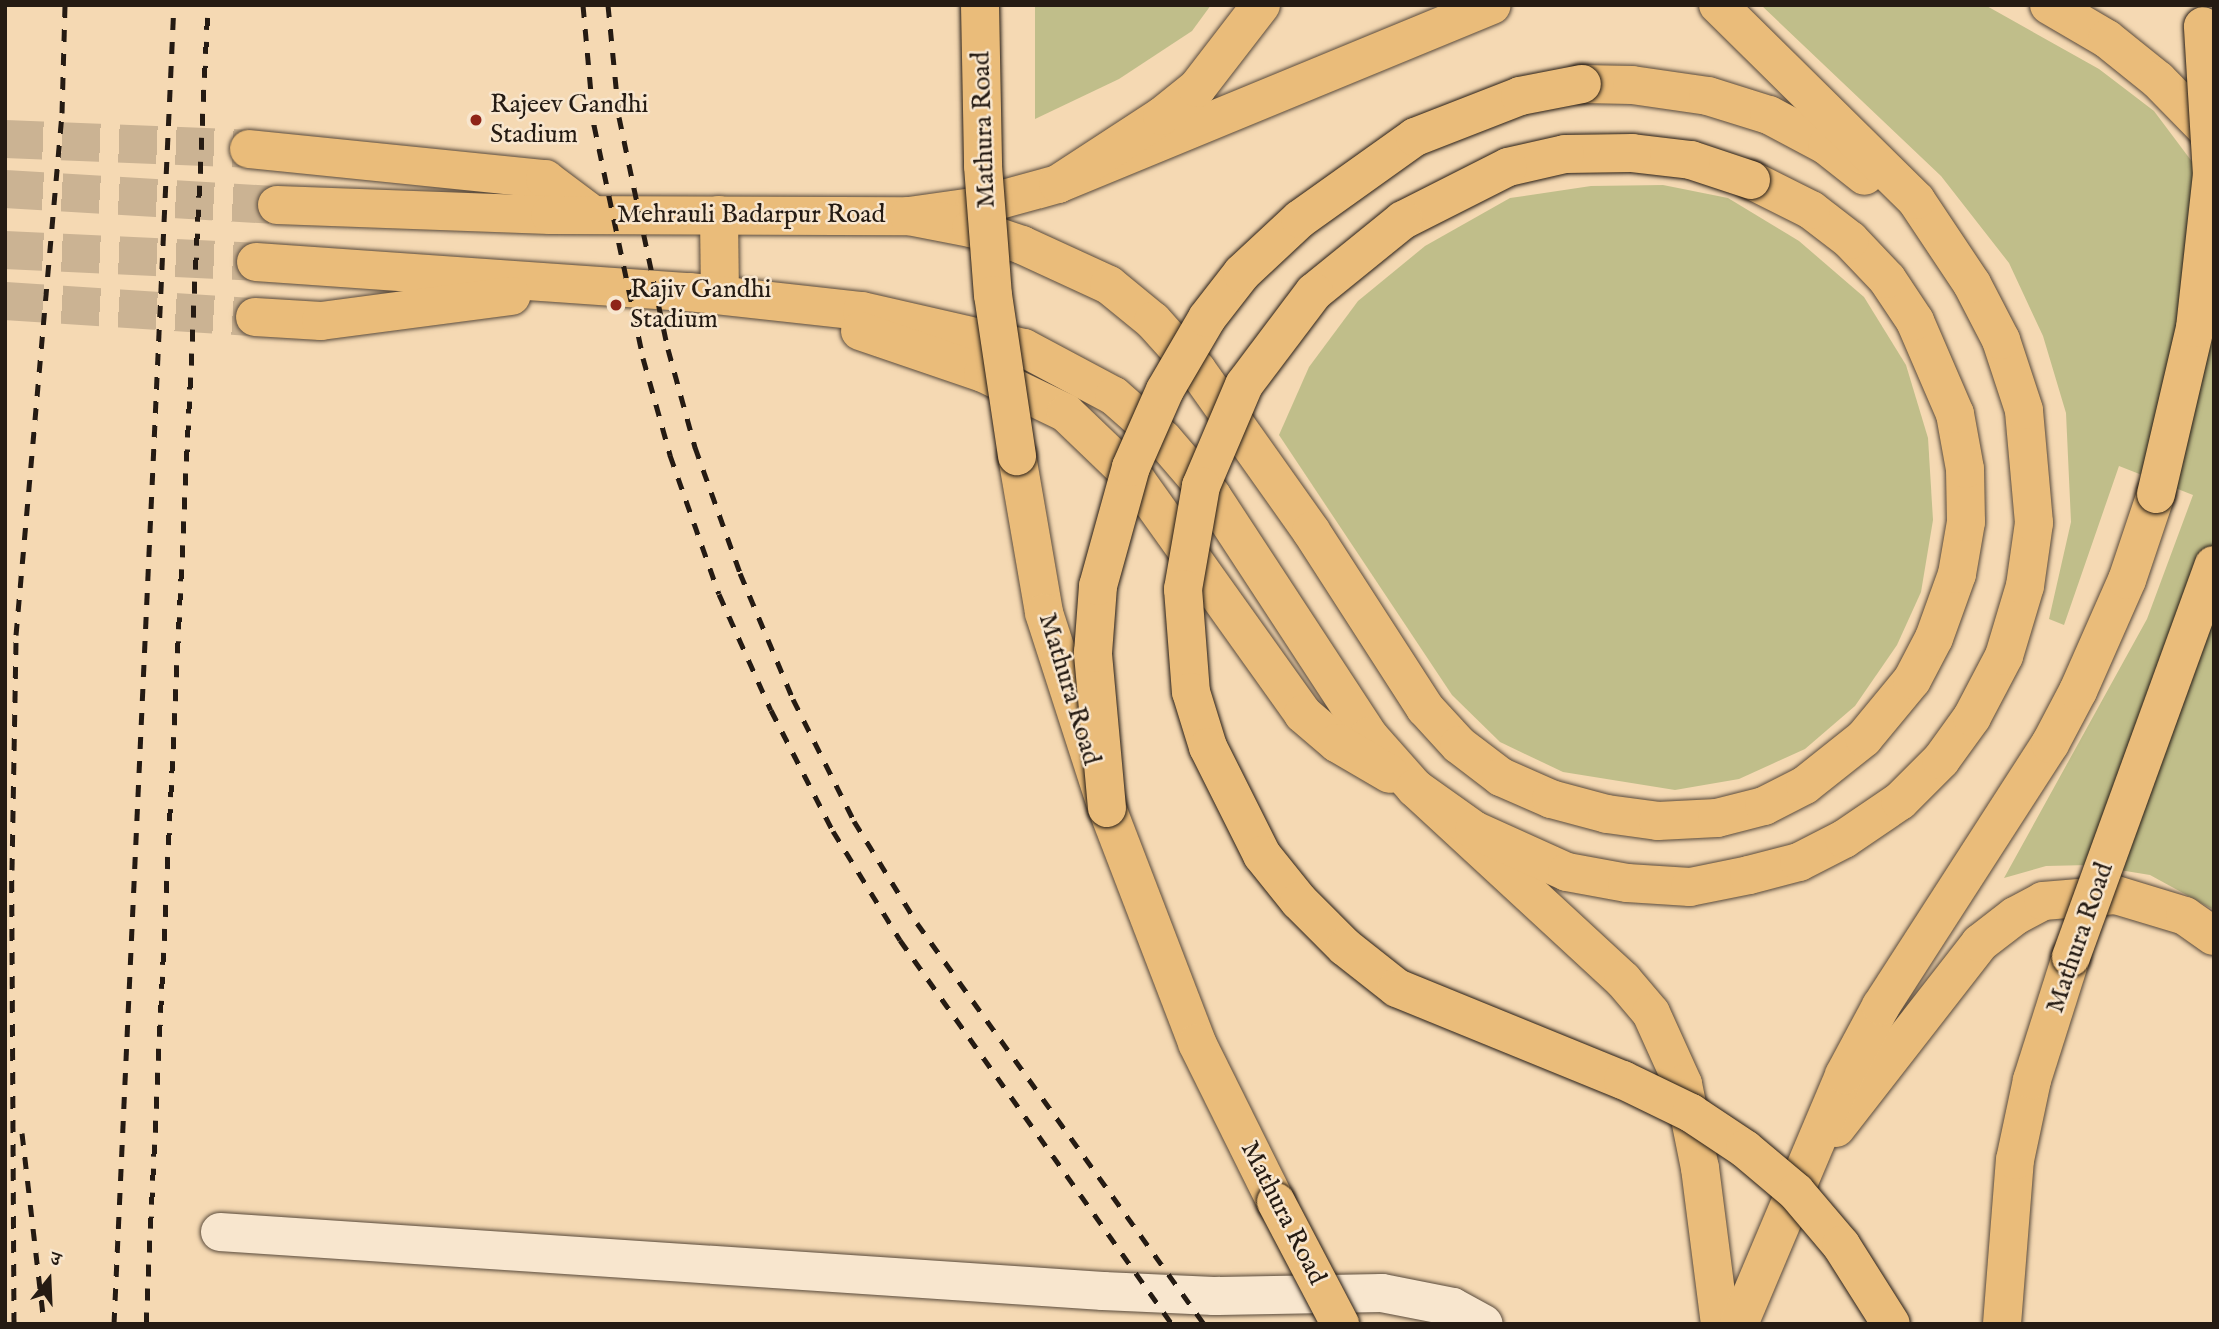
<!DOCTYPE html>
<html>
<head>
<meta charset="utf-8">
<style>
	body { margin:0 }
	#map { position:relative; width:2219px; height:1329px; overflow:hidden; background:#f5d9b3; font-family:"IM FELL English","Noto Serif Devanagari",serif }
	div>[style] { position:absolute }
	.green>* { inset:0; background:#c0be8a }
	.primary-tunnel>* { height:38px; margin-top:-19px; transform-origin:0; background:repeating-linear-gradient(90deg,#cbb393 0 38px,transparent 0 57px) }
	.roads { filter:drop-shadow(0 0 2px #594a3b) drop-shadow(0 0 2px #594a3b) }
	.street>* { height:38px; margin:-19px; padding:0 19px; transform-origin:19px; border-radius:19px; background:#f8e6ce }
	.primary>* { height:38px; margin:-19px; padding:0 19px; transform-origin:19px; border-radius:19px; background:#eabc7a }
	.highway>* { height:38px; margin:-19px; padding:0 19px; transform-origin:19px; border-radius:19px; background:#eabc7a }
	.rail>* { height:5px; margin-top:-2.5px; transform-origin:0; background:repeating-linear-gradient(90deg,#251b13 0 12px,transparent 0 24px) }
	.bridges { filter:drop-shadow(0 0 2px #251b13) drop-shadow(0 0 2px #251b13) }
	.primary-bridge>* { height:38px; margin:-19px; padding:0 19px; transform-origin:19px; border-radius:19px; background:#eabc7a }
	.highway-bridge>* { height:38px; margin:-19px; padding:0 19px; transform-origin:19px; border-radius:19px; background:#eabc7a }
	.dots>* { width:19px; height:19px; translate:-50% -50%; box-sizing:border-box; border:4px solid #f8e6ce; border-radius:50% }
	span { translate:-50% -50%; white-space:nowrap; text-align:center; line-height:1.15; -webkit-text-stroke:5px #f8e6ce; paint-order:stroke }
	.poi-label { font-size:26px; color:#251b13 }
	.left { translate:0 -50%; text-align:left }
	.street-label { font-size:26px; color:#251b13 }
	.frame { position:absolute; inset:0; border:7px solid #251b13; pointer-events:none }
	.north { position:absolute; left:14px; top:1245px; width:70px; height:70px; -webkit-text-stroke:5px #f8e6ce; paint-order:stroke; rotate:18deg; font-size:19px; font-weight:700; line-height:28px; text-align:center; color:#251b13 }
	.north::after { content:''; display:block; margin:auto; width:24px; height:32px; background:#251b13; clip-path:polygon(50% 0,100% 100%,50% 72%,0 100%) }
</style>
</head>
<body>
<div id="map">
	<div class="green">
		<div style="clip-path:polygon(1035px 5px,1211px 5px,1192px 31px,1119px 79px,1035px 119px)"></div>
		<div style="clip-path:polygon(1761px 5px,1985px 5px,2099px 69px,2154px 111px,2214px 191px,2214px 910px,2150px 875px,2089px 865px,2046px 866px,2004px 878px,2147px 619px,2193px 495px,2119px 466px,2064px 625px,2049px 619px,2071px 522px,2066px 413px,2043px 336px,2009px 263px,1941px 176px)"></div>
		<div style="clip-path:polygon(1663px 185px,1728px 198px,1799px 241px,1864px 297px,1906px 365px,1928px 438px,1933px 520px,1921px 592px,1897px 645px,1855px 706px,1805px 749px,1739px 779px,1675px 790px,1563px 772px,1500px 742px,1452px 695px,1279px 435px,1309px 367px,1358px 301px,1425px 246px,1510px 198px,1591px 186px)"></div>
	</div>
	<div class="primary-tunnel">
		<div style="left:5px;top:139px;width:244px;rotate:2.3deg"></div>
		<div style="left:5px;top:189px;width:272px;rotate:3.4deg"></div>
		<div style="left:5px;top:250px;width:251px;rotate:2.7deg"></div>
		<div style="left:5px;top:301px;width:251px;rotate:3.7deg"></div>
	</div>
	<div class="roads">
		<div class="street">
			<div style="left:220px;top:1232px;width:885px;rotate:3.82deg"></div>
			<div style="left:1103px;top:1291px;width:111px;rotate:2.6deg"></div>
			<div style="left:1214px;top:1296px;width:168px;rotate:-1deg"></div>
			<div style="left:1382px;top:1293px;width:72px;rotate:11.2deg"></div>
			<div style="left:1453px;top:1307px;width:35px;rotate:29deg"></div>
		</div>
		<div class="primary">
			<div style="left:2049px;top:5px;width:67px;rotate:30.4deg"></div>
			<div style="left:2107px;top:39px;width:65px;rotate:38.8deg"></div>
			<div style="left:2158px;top:80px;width:80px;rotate:45.5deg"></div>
			<div style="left:249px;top:149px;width:298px;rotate:5.8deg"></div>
			<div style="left:545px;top:179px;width:60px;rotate:36.9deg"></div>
			<div style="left:277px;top:205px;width:273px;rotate:2.1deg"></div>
			<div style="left:550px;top:215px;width:359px;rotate:0.2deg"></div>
			<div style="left:909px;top:216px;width:66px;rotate:-7.9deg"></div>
			<div style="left:974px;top:207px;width:87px;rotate:-15.3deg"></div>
			<div style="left:1058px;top:184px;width:469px;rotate:-22.4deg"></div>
			<div style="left:719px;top:215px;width:80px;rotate:89.3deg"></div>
			<div style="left:256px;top:262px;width:434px;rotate:4deg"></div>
			<div style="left:689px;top:292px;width:174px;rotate:6.3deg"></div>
			<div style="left:862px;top:311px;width:166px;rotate:12.9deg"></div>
			<div style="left:1024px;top:348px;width:102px;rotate:28.1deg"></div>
			<div style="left:1114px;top:396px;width:65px;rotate:41.3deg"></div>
			<div style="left:1163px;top:439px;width:75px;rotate:49.3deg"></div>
			<div style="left:1212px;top:496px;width:287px;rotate:56.8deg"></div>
			<div style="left:1369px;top:736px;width:69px;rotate:48.5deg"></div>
			<div style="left:1415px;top:788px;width:283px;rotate:42.7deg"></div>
			<div style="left:1623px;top:980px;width:43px;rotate:49.7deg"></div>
			<div style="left:1651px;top:1013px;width:78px;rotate:65.7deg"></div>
			<div style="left:1683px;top:1084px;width:86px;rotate:78.6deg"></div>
			<div style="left:1700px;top:1168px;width:157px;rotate:82.7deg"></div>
			<div style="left:255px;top:317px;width:66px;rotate:3.5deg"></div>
			<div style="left:321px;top:321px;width:192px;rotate:-7.5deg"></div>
			<div style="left:860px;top:331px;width:130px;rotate:18.9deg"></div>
			<div style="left:983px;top:373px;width:92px;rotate:25.7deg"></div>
			<div style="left:1066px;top:413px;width:98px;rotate:43.8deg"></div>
			<div style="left:1137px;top:481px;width:286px;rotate:54.5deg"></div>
			<div style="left:1303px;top:714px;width:45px;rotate:40.5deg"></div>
			<div style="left:1337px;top:743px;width:61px;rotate:30.3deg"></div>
			<div style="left:1836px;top:1128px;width:234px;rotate:-52.1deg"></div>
			<div style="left:1980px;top:943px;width:44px;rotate:-37.6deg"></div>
			<div style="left:2015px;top:916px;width:32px;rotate:-28deg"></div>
			<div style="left:2043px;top:901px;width:73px;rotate:-4.7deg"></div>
			<div style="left:2116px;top:895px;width:72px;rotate:16.9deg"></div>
			<div style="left:2185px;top:916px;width:35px;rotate:35deg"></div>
			<div style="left:1739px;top:1324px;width:270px;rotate:-67.1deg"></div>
			<div style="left:1844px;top:1075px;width:78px;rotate:-61.8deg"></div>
			<div style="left:1881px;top:1006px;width:312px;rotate:-57.2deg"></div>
			<div style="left:2050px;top:744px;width:60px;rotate:-62.2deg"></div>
			<div style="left:2078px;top:691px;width:121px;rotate:-66.2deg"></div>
			<div style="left:2127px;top:580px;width:91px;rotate:-71.4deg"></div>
		</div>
		<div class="highway">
			<div style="left:1582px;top:84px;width:50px;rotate:1.1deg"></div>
			<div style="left:1632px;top:85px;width:77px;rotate:8.2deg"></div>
			<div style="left:1708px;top:96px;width:64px;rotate:17.3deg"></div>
			<div style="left:1769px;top:115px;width:66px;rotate:28.1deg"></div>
			<div style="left:1827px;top:146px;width:48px;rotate:38.3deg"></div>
			<div style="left:1058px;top:184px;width:124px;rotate:-33.2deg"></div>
			<div style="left:1162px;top:116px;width:45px;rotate:-38.7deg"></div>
			<div style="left:1197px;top:88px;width:105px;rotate:-52.4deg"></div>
			<div style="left:909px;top:216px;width:63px;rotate:11deg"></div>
			<div style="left:971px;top:228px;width:54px;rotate:18.4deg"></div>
			<div style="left:1022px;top:245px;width:96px;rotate:24.7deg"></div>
			<div style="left:1109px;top:285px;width:57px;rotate:39.3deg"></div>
			<div style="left:1153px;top:321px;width:66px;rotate:48.1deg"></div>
			<div style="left:1197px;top:370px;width:197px;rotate:54.7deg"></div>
			<div style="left:1311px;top:531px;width:211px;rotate:57.2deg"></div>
			<div style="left:1425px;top:708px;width:50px;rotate:47.4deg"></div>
			<div style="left:1459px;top:745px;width:53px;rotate:37.3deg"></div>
			<div style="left:1501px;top:777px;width:55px;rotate:23.7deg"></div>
			<div style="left:1551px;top:799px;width:58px;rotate:15deg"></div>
			<div style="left:1607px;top:814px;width:51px;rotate:7.8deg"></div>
			<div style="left:1658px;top:821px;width:59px;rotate:-2.9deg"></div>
			<div style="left:1717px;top:818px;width:49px;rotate:-14.3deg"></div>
			<div style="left:1764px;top:806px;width:46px;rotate:-27.1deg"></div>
			<div style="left:1805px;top:785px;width:75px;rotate:-38.5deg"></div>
			<div style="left:1864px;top:738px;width:75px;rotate:-50.4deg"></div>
			<div style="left:1912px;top:680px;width:47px;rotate:-62.4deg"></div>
			<div style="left:1934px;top:638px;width:68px;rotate:-70.2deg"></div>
			<div style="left:1957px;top:574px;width:53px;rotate:-80.2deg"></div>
			<div style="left:1966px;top:522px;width:53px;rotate:-91.1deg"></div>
			<div style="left:1965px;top:469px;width:56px;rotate:-100.3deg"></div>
			<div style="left:1955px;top:414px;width:101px;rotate:-113.3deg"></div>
			<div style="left:1915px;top:321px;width:50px;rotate:-123.7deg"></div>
			<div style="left:1887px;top:279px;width:54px;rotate:-133.5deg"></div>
			<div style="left:1850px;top:240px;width:49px;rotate:-142.4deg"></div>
			<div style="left:1811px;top:210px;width:67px;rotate:-153.4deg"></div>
			<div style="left:1017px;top:456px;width:159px;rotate:80.2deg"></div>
			<div style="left:1044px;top:613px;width:205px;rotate:72.1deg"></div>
			<div style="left:1107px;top:808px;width:252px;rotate:69deg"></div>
			<div style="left:1197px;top:1043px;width:178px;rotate:63.6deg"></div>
			<div style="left:1415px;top:788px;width:72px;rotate:35.4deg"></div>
			<div style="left:1474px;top:830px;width:102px;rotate:24.3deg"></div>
			<div style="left:1567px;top:872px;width:61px;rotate:10.4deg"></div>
			<div style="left:1627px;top:883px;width:63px;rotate:3.6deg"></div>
			<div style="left:1690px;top:887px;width:60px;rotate:-11.5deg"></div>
			<div style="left:1749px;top:875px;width:52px;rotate:-14.6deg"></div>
			<div style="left:1799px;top:862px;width:51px;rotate:-27.1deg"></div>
			<div style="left:1844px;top:839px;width:68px;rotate:-34.2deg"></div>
			<div style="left:1900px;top:801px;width:58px;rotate:-45deg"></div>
			<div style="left:1941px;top:760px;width:53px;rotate:-54.2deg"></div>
			<div style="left:1972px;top:717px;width:69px;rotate:-62.3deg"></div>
			<div style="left:2004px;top:656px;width:73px;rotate:-73.3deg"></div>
			<div style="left:2025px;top:586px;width:64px;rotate:-81.9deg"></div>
			<div style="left:2034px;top:523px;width:113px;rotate:-95.1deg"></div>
			<div style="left:2024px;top:410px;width:74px;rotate:-108.2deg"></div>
			<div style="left:2001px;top:340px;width:63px;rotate:-117.4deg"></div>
			<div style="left:1972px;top:284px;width:101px;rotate:-123.7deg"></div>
			<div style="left:1916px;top:200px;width:278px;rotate:-135.4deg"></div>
			<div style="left:2002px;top:1324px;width:165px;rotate:-85.5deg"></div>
			<div style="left:2015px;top:1160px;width:82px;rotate:-78deg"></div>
			<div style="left:2032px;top:1080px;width:129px;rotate:-72.4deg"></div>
		</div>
	</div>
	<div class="rail">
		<div style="left:583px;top:5px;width:121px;rotate:84.8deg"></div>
		<div style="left:594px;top:125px;width:238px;rotate:78.1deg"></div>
		<div style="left:643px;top:358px;width:101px;rotate:74.4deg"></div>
		<div style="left:670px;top:455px;width:147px;rotate:70.6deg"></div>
		<div style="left:719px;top:594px;width:127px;rotate:65.9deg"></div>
		<div style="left:771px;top:710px;width:136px;rotate:62.9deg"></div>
		<div style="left:833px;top:831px;width:128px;rotate:58.4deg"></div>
		<div style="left:900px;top:940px;width:471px;rotate:54.7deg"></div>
		<div style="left:608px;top:5px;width:113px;rotate:84.4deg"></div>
		<div style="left:619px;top:117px;width:237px;rotate:78.1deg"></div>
		<div style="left:668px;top:349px;width:102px;rotate:74.6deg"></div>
		<div style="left:695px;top:447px;width:134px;rotate:70.3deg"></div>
		<div style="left:740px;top:573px;width:137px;rotate:67.2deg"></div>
		<div style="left:793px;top:699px;width:136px;rotate:63.4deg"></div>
		<div style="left:854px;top:821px;width:120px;rotate:58.3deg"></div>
		<div style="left:917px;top:923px;width:493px;rotate:54.4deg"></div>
		<div style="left:22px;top:1133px;width:192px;rotate:83.4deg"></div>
		<div style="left:14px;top:1324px;width:454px;rotate:-90.3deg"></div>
		<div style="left:12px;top:870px;width:235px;rotate:-89deg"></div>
		<div style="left:16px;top:635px;width:524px;rotate:-84.96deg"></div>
		<div style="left:62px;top:113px;width:108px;rotate:-88.4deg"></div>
		<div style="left:114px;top:1324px;width:1320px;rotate:-87.4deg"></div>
		<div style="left:146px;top:1324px;width:1320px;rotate:-87.31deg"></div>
	</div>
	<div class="bridges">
		<div class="primary-bridge">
			<div style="left:2156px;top:494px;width:171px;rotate:-76.8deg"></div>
			<div style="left:2195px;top:328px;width:154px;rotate:-83.7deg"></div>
			<div style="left:2212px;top:175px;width:149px;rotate:-93.5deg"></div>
		</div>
		<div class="highway-bridge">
			<div style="left:980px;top:5px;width:161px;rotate:88.9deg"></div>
			<div style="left:983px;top:166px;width:129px;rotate:85.6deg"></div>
			<div style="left:993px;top:295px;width:163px;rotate:81.5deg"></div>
			<div style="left:1751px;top:180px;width:63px;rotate:-161.6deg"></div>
			<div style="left:1691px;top:160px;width:59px;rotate:-173.2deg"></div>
			<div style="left:1632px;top:153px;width:67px;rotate:179.1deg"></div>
			<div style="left:1565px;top:154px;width:58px;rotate:167.2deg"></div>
			<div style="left:1508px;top:167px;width:118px;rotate:153.2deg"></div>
			<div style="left:1403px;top:220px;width:114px;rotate:141deg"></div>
			<div style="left:1314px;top:292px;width:116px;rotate:127deg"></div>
			<div style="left:1244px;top:385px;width:110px;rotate:113.1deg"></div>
			<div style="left:1201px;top:486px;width:105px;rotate:99.9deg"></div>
			<div style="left:1183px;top:589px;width:103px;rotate:85.6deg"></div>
			<div style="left:1191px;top:692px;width:58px;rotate:72.8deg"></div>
			<div style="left:1208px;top:747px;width:121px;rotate:63.4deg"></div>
			<div style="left:1262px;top:855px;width:59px;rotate:51.2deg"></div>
			<div style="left:1299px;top:901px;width:65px;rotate:45deg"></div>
			<div style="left:1345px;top:947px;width:66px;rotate:38.3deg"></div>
			<div style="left:1397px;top:988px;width:244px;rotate:22.2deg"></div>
			<div style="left:1623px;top:1080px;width:76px;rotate:25.9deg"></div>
			<div style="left:1691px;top:1113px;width:65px;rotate:33.7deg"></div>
			<div style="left:1745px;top:1149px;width:67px;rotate:40.1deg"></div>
			<div style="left:1796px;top:1192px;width:70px;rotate:49.7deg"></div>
			<div style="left:1841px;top:1245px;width:93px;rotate:57.7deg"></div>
			<div style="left:1107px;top:808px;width:156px;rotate:-95.2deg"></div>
			<div style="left:1093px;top:653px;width:67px;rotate:-85.7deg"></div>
			<div style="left:1098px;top:586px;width:123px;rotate:-74.5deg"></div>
			<div style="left:1131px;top:467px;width:84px;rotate:-66.2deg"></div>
			<div style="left:1165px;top:390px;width:83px;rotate:-59.7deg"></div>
			<div style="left:1207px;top:318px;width:57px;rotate:-52.1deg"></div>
			<div style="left:1242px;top:273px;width:79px;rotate:-43deg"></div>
			<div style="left:1300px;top:219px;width:141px;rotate:-35.5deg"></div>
			<div style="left:1415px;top:137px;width:113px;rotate:-21.3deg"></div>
			<div style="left:1520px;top:96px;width:63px;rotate:-11deg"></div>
			<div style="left:2071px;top:957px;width:417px;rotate:-70deg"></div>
			<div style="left:1276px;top:1202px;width:138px;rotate:62.3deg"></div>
		</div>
	</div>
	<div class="dots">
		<div style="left:476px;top:120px;background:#8f2418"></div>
		<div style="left:616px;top:305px;background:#8f2418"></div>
	</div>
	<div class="poi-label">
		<span class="left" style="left:490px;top:120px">Rajeev Gandhi<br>Stadium</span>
		<span class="left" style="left:630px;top:305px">Rajiv Gandhi<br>Stadium</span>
	</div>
	<div class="street-label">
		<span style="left:984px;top:130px;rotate:-92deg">Mathura Road</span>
		<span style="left:751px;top:215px">Mehrauli Badarpur Road</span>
		<span style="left:1069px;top:689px;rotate:73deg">Mathura Road</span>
		<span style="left:2080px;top:938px;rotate:-71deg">Mathura Road</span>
		<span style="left:1283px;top:1213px;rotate:63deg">Mathura Road</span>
	</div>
	<div class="frame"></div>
	<div class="north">उ</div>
</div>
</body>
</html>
